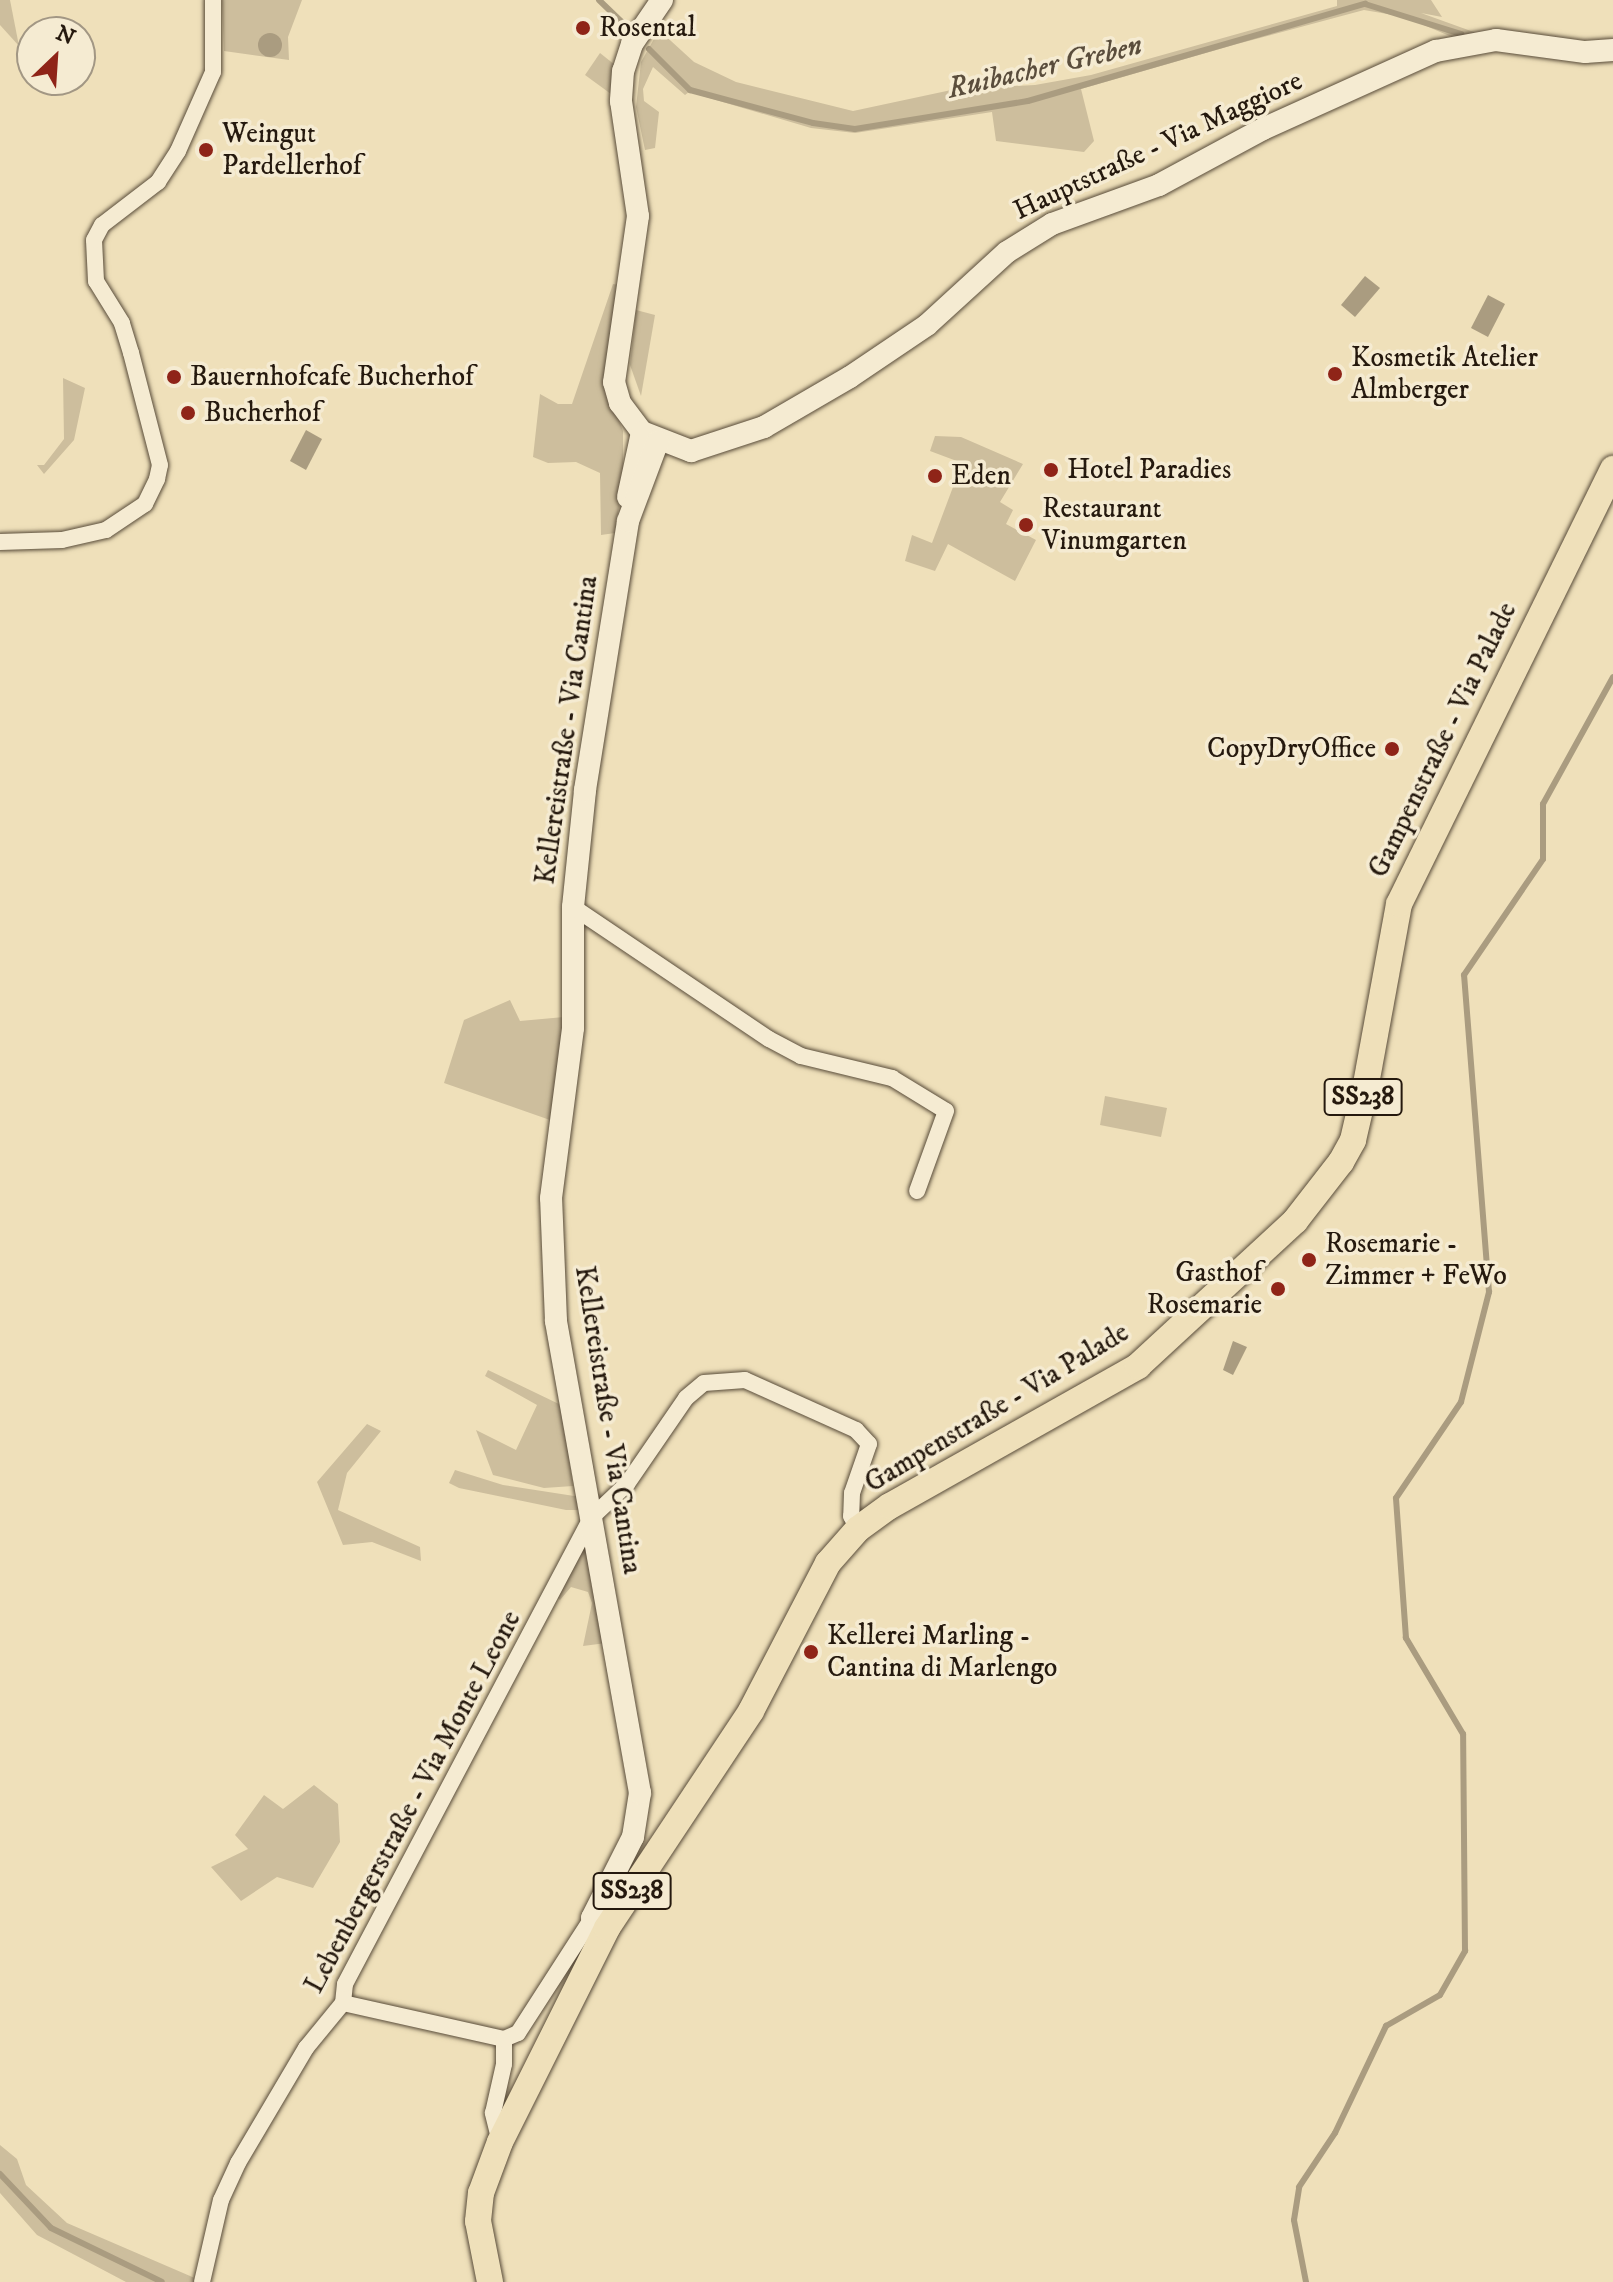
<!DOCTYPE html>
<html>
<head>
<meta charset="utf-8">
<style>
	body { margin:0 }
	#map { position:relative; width:1613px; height:2282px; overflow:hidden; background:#efe0ba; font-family:"IM FELL DW Pica",serif }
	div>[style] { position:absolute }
	.green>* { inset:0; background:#cdbe9d }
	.water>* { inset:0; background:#aa9c80 }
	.round { border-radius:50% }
	.stream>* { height:6px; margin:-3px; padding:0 3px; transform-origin:3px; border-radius:3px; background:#aa9c80 }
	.roads { filter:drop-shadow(0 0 2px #584b39) drop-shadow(0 0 2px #584b39) }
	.street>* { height:16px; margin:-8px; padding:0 8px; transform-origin:8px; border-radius:8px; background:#f5ebd2 }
	.secondary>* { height:22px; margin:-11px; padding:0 11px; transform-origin:11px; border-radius:11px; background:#f5ebd2 }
	.primary>* { height:26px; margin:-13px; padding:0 13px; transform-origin:13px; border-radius:13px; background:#efe0ba }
	.dots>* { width:22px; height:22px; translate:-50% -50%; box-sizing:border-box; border:4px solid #f5ebd2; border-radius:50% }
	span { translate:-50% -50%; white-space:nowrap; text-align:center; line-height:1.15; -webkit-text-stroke:7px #f5ebd2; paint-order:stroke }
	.shield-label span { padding:2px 6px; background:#f5ebd2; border:2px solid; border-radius:6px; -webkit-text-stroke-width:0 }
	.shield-label { font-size:26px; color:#25190e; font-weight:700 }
	.poi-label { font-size:28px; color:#25190e }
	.left { translate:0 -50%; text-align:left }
	.right { translate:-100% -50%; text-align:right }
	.street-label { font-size:28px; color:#25190e }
	.water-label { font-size:30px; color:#5a4d3c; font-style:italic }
	.north { position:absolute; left:16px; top:16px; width:80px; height:80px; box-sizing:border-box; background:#f5ebd2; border:2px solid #a29784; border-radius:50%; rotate:25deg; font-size:22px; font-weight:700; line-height:32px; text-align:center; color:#25190e }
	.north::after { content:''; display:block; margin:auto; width:28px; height:36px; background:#8f2418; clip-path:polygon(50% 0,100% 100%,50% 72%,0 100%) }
</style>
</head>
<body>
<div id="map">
	<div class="green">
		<div style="clip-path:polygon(0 0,10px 0,19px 46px,0 25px)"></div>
		<div style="clip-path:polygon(222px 0,302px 0,288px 37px,289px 60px,224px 51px)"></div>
		<div style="clip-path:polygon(1337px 0,1431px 0,1442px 17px,1421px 13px,1496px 40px,1466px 43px,1405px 17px,1364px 10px,1237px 44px,1081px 89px,1094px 141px,1084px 152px,996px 141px,992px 112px,855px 133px,811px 128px,689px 92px,685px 95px,653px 67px,643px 89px,644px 101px,659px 112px,655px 148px,645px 150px,636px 107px,641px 62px,659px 30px,694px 62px,736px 82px,853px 111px,956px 89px,1035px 85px,1091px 75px,1337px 6px)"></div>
		<div style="clip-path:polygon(600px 53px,615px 65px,611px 94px,585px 75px)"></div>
		<div style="clip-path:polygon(613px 284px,619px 285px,603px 380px,623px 431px,623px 479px,615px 533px,601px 535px,600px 473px,576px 462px,548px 463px,533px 457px,540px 394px,558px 404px,572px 404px)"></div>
		<div style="clip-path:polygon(636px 310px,655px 315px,641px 396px,630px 365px)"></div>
		<div style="clip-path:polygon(63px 378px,85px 388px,74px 440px,44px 474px,37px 465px,44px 465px,64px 439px)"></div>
		<div style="clip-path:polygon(935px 436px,961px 437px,1023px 464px,1000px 502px,1013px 510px,1006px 524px,1036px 540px,1015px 581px,948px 544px,935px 571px,905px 561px,912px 535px,932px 543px,962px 463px,930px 451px)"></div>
		<div style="clip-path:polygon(510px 1000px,520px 1021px,564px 1017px,550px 1120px,444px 1083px,464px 1020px)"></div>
		<div style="clip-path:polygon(1105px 1096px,1167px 1108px,1161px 1137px,1100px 1125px)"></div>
		<div style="clip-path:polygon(488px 1370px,561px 1405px,573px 1486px,544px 1488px,493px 1475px,476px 1430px,516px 1450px,537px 1405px,485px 1376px)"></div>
		<div style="clip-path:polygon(367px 1424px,381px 1431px,347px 1473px,338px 1510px,420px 1547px,421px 1561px,372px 1542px,343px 1545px,317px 1482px)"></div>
		<div style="clip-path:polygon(455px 1470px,503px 1485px,587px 1498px,589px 1510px,566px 1510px,459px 1488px,449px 1483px)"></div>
		<div style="clip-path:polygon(591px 1518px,614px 1642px,583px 1646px,592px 1603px,588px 1592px,571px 1587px,560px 1600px,552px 1593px)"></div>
		<div style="clip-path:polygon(314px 1785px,338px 1804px,340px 1842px,313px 1888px,277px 1877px,241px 1901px,211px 1867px,248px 1849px,235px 1835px,264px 1795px,283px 1809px)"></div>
		<div style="clip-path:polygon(0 2145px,17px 2159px,26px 2185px,67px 2223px,204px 2282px,126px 2282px,37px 2235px,0 2193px)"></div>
	</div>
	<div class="water">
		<div class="round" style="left:258px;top:33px;width:24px;height:24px"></div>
		<div style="clip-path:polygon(1365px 276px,1380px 288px,1355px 317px,1341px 305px)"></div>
		<div style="clip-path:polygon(1488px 295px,1505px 304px,1488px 337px,1471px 328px)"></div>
		<div style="clip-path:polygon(306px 430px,322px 439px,306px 470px,290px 461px)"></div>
		<div style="clip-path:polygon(1233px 1341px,1247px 1347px,1233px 1375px,1223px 1370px)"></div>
	</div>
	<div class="stream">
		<div style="left:599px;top:0;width:36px;rotate:44deg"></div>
		<div style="left:649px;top:49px;width:58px;rotate:45deg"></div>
		<div style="left:690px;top:90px;width:127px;rotate:15deg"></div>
		<div style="left:813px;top:123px;width:42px;rotate:8.1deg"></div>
		<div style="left:855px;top:129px;width:175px;rotate:-9.2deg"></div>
		<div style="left:1028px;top:101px;width:351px;rotate:-16.1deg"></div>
		<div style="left:1365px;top:4px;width:101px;rotate:17.4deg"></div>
		<div style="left:0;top:2174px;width:74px;rotate:46.6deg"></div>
		<div style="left:51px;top:2228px;width:123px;rotate:25.9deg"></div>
		<div style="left:1306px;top:2282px;width:63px;rotate:-101deg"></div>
		<div style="left:1294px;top:2220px;width:33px;rotate:-81deg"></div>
		<div style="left:1299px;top:2187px;width:65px;rotate:-56.3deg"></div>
		<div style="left:1335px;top:2133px;width:119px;rotate:-64.5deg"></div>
		<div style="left:1386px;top:2026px;width:62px;rotate:-29.9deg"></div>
		<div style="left:1440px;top:1995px;width:51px;rotate:-60.4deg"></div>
		<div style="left:1465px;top:1951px;width:217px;rotate:-90.5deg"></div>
		<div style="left:1463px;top:1734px;width:112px;rotate:-120.7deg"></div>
		<div style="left:1406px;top:1638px;width:140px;rotate:-94.1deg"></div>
		<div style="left:1396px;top:1498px;width:116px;rotate:-55.9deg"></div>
		<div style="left:1461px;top:1402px;width:114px;rotate:-75.7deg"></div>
		<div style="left:1489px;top:1292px;width:318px;rotate:-94.5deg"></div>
		<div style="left:1464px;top:975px;width:140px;rotate:-55.7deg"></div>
		<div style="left:1543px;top:859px;width:55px;rotate:-90deg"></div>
		<div style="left:1543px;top:804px;width:145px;rotate:-61.1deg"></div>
	</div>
	<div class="roads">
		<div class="street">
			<div style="left:0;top:542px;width:62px;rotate:-1.8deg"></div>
			<div style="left:62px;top:540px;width:45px;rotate:-12.8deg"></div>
			<div style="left:106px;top:530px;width:47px;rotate:-33.7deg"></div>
			<div style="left:145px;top:504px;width:28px;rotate:-64deg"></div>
			<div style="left:157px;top:479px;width:14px;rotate:-78deg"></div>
			<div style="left:160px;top:465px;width:116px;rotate:-104.5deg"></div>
			<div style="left:131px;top:353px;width:31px;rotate:-107deg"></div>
			<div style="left:122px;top:323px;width:49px;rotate:-121.8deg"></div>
			<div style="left:96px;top:281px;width:41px;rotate:-92.8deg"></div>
			<div style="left:94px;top:240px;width:17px;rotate:-62deg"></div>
			<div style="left:102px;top:225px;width:71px;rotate:-37.5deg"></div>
			<div style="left:158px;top:182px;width:37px;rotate:-57deg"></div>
			<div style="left:178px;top:151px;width:86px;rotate:-66.1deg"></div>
			<div style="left:213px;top:72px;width:72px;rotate:-90deg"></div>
			<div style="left:573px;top:907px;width:236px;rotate:34deg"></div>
			<div style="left:769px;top:1039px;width:36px;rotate:28deg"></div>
			<div style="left:801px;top:1056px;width:94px;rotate:13.6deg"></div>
			<div style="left:892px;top:1078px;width:63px;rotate:31.4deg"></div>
			<div style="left:946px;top:1111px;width:85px;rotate:109.9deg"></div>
			<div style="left:343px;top:2003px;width:19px;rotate:-84deg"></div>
			<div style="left:345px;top:1984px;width:527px;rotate:-62.17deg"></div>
			<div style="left:591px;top:1518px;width:50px;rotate:-43.4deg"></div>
			<div style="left:627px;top:1484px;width:104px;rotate:-55.5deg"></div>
			<div style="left:686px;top:1398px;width:23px;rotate:-40deg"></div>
			<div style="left:704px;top:1383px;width:41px;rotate:-4.2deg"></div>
			<div style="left:745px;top:1380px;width:122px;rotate:24.2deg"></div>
			<div style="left:856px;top:1430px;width:19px;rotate:47deg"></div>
			<div style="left:869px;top:1444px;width:52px;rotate:109.1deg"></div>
			<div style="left:852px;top:1493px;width:23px;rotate:92deg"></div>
			<div style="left:851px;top:1516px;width:15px;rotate:62deg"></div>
			<div style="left:343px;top:2003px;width:165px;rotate:12.6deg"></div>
			<div style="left:500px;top:2142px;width:30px;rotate:-104deg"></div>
			<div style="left:493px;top:2113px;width:50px;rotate:-77.3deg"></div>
			<div style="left:504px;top:2064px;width:25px;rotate:-90deg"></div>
			<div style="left:504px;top:2039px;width:15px;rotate:-23deg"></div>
			<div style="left:518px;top:2033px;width:137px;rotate:-57.2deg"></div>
			<div style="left:202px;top:2282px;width:84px;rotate:-77deg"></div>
			<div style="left:221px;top:2200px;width:41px;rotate:-65.3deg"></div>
			<div style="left:238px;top:2163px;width:134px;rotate:-59.4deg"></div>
			<div style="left:306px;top:2048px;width:58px;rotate:-50.6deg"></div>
		</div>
		<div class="secondary">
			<div style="left:662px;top:0;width:53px;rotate:124.3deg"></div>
			<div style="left:632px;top:44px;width:28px;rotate:108deg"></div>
			<div style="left:623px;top:71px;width:30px;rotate:94deg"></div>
			<div style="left:621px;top:101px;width:116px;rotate:81.6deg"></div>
			<div style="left:638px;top:216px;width:168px;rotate:98.2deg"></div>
			<div style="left:614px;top:382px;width:22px;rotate:74deg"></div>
			<div style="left:620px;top:403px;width:36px;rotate:53deg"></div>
			<div style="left:642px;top:432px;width:53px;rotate:21.2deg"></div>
			<div style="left:691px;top:451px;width:77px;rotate:-18.2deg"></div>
			<div style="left:764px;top:427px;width:99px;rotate:-30.2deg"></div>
			<div style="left:850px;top:377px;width:93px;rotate:-34deg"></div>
			<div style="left:927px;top:325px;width:108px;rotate:-42.4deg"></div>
			<div style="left:1007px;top:252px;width:53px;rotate:-31.9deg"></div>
			<div style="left:1052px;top:224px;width:114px;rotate:-20deg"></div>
			<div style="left:1159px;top:185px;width:118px;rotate:-28.3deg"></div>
			<div style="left:1263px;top:129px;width:190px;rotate:-24.3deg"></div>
			<div style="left:1436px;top:51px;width:61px;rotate:-10.4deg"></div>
			<div style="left:1496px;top:40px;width:90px;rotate:7.7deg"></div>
			<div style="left:1585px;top:52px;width:28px;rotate:-4deg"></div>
			<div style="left:628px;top:497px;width:66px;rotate:-77.8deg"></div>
			<div style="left:607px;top:1928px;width:18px;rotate:-146deg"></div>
			<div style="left:592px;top:1918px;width:91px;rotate:-63.2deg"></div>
			<div style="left:633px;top:1837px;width:45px;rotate:-81deg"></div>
			<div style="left:640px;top:1793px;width:479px;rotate:-100.1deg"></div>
			<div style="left:556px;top:1321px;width:123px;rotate:-92.3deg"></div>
			<div style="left:551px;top:1198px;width:171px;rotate:-82.6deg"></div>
			<div style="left:573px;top:1028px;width:121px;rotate:-90deg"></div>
			<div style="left:573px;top:907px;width:118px;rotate:-84.1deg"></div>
			<div style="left:585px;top:790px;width:272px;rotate:-80.9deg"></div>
			<div style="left:628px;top:521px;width:85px;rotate:-69.4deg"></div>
		</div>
		<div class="primary">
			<div style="left:490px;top:2282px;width:62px;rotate:-101.1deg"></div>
			<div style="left:478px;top:2221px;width:28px;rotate:-84deg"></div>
			<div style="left:481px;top:2193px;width:54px;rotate:-69.6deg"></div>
			<div style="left:500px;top:2142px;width:239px;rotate:-63.4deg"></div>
			<div style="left:607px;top:1928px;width:260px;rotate:-56.4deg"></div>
			<div style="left:751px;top:1711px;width:167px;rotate:-62.5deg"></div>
			<div style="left:828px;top:1563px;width:45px;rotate:-48.6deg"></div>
			<div style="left:858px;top:1529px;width:39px;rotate:-36deg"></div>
			<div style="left:890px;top:1506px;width:285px;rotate:-29.4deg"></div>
			<div style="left:1138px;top:1366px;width:214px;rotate:-42.7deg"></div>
			<div style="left:1295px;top:1221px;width:75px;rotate:-52.1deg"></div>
			<div style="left:1341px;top:1162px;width:25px;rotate:-61deg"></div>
			<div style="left:1353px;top:1140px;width:57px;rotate:-76.9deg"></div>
			<div style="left:1366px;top:1084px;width:183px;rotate:-79.6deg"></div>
			<div style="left:1399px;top:904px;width:485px;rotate:-63.8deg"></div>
		</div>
	</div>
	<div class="dots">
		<div style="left:583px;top:28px;background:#8f2418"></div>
		<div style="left:206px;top:150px;background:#8f2418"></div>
		<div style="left:1335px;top:374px;background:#8f2418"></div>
		<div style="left:174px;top:377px;background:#8f2418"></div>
		<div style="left:188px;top:413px;background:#8f2418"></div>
		<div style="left:1051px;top:470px;background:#8f2418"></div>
		<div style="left:935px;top:476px;background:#8f2418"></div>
		<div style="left:1026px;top:525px;background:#8f2418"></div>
		<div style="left:1392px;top:749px;background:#8f2418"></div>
		<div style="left:1309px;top:1260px;background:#8f2418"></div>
		<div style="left:1278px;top:1289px;background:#8f2418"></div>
		<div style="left:811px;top:1652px;background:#8f2418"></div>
	</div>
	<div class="shield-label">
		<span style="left:1363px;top:1097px">SS238</span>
		<span style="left:632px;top:1891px">SS238</span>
	</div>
	<div class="poi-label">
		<span class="left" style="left:599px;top:28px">Rosental</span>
		<span class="left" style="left:222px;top:150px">Weingut<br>Pardellerhof</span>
		<span class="left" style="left:1351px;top:374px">Kosmetik Atelier<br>Almberger</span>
		<span class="left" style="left:190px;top:377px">Bauernhofcafe Bucherhof</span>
		<span class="left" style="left:204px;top:413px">Bucherhof</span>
		<span class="left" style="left:1067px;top:470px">Hotel Paradies</span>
		<span class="left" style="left:951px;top:476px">Eden</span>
		<span class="left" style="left:1042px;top:525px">Restaurant<br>Vinumgarten</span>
		<span class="right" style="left:1376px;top:749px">CopyDryOffice</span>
		<span class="left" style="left:1325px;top:1260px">Rosemarie -<br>Zimmer + FeWo</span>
		<span class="right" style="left:1262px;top:1289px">Gasthof<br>Rosemarie</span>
		<span class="left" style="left:827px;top:1652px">Kellerei Marling -<br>Cantina di Marlengo</span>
	</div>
	<div class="street-label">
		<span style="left:1158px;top:146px;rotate:-25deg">Hauptstraße - Via Maggiore</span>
		<span style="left:567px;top:730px;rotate:-82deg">Kellereistraße - Via Cantina</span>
		<span style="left:1443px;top:740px;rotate:-64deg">Gampenstraße - Via Palade</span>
		<span style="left:997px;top:1408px;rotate:-31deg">Gampenstraße - Via Palade</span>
		<span style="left:608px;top:1420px;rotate:81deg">Kellereistraße - Via Cantina</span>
		<span style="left:413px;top:1802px;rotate:-62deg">Lebenbergerstraße - Via Monte Leone</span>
	</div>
	<div class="water-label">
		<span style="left:1045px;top:68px;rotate:-13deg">Ruibacher Greben</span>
	</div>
	<div class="north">N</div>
</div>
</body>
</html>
